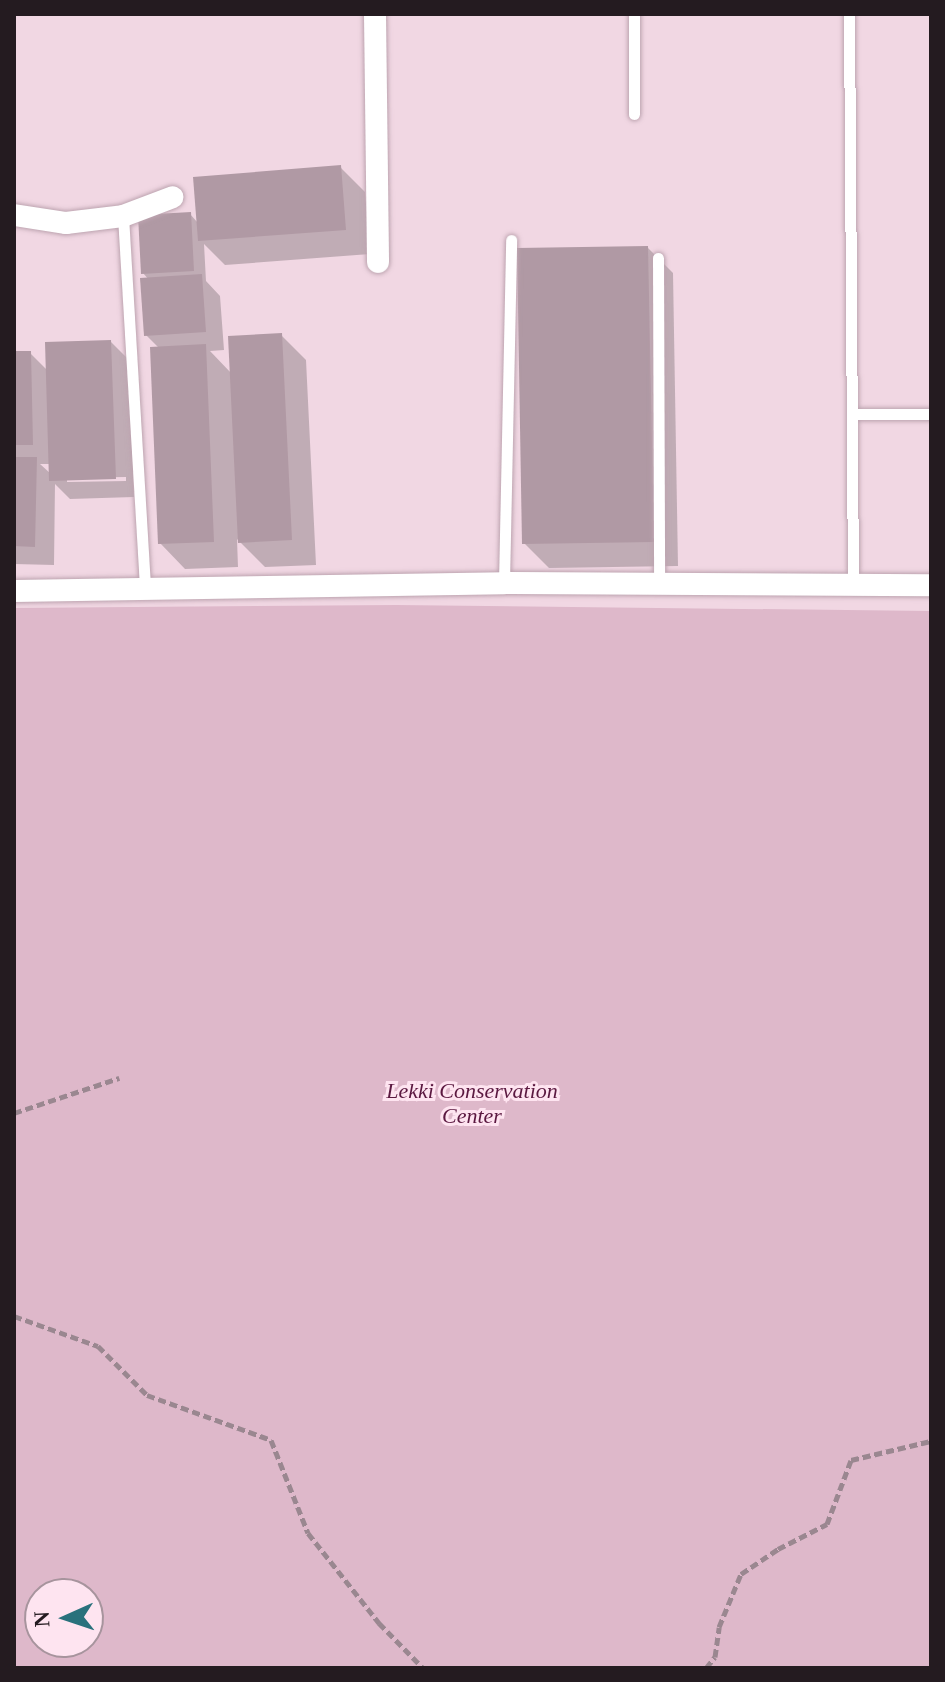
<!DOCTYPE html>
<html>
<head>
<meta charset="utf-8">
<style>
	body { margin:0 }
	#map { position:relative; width:945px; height:1682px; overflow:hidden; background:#f1d7e3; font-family:"Times New Roman",serif }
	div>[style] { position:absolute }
	.green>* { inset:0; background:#deb8ca }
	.shadow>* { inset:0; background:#0003 }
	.building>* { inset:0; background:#b099a4 }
	.path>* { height:5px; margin-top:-2.5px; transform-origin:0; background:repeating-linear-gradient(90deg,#9a8790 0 8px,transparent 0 12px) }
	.roads { filter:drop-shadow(0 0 2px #bda4b0) drop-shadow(0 0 2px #bda4b0) }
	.service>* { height:11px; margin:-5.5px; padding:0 5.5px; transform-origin:5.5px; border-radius:5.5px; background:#fff }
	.minor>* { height:22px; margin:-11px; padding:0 11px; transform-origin:11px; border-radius:11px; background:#fff }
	span { translate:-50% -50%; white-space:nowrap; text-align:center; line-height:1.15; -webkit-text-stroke:6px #fee4f0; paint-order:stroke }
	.park-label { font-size:22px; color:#5b1840; font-style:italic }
	.frame { position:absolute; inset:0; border:16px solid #241b20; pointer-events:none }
	.north { position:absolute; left:24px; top:1578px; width:80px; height:80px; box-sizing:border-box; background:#fee4f0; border:2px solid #a7949d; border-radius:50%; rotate:267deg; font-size:22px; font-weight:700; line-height:32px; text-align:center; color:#241b20 }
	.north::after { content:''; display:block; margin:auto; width:28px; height:36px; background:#29717c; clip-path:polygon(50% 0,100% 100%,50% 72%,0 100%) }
</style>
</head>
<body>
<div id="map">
	<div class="green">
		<div style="clip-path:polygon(evenodd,396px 605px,931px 611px,931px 1668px,14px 1668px,14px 608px,396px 605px,40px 1594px,88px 1594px,88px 1642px,40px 1642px,40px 1594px)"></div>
	</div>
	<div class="shadow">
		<div style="clip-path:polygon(340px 167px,365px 192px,370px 254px,225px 265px,204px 244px,206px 281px,220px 296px,224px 350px,210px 351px,232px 374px,281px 335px,306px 360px,316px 565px,265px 567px,237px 539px,238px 567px,185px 569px,160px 543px,159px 348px,146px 335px,149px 280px,143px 273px,190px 214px,198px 223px)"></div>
		<div style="clip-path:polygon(648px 248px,673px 273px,678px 566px,549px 568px,524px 543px)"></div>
		<div style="clip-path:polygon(evenodd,111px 342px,130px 361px,134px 497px,70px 499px,55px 484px,54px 565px,14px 564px,14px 353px,30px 353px,48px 371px,111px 342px,40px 464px,50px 464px,51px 474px,40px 464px,111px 342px,126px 477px,126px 481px,67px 482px,67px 478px,126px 477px)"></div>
	</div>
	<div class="building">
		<div style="clip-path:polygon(341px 165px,346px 230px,198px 241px,193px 177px)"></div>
		<div style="clip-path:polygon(191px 212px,194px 271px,141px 274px,138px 215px)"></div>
		<div style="clip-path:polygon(648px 246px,654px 542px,522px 544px,517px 248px)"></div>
		<div style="clip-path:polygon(202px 274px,206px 332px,144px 336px,140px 278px)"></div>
		<div style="clip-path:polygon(282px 333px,292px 540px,238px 543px,228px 336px)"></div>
		<div style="clip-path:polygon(111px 340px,116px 479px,49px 481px,45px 342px)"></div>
		<div style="clip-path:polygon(206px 344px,214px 542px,158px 544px,150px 347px)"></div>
		<div style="clip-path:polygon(14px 351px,31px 351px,33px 445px,14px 445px)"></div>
		<div style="clip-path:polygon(14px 457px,37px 457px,35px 547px,14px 546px)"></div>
	</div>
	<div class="path">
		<div style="left:14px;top:1113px;width:111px;rotate:-18.4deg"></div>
		<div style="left:14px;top:1316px;width:89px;rotate:19.7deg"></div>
		<div style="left:98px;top:1346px;width:69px;rotate:45deg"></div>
		<div style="left:147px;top:1395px;width:132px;rotate:19.9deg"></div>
		<div style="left:271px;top:1440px;width:100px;rotate:68.3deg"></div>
		<div style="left:308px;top:1533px;width:115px;rotate:51.7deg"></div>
		<div style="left:379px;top:1623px;width:63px;rotate:45.6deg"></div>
		<div style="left:706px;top:1668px;width:14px;rotate:-51deg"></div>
		<div style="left:715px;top:1657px;width:30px;rotate:-82deg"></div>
		<div style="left:719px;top:1627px;width:57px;rotate:-67.5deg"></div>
		<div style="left:741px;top:1574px;width:45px;rotate:-34deg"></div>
		<div style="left:778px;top:1549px;width:55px;rotate:-27deg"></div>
		<div style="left:827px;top:1524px;width:68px;rotate:-69.4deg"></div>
		<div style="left:851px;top:1460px;width:82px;rotate:-13.4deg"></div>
	</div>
	<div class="roads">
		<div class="service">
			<div style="left:634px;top:14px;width:100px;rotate:90deg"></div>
			<div style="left:849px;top:14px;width:570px;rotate:89.6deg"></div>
			<div style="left:123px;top:216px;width:373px;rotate:86.6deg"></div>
			<div style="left:658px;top:258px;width:326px;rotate:89.8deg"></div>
			<div style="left:853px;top:414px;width:78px"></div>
			<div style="left:504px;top:583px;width:343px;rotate:-88.8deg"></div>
		</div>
		<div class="minor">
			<div style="left:375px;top:14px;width:248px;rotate:89.3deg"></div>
			<div style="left:14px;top:215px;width:53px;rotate:8.7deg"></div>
			<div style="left:66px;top:223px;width:57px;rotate:-7deg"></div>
			<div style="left:123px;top:216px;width:53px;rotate:-20.8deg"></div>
			<div style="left:14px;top:591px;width:490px;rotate:-0.9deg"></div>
			<div style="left:504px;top:583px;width:427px;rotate:0.3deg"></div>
		</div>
	</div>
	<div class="park-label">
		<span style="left:472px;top:1103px">Lekki Conservation<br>Center</span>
	</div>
	<div class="frame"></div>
	<div class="north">N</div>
</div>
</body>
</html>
